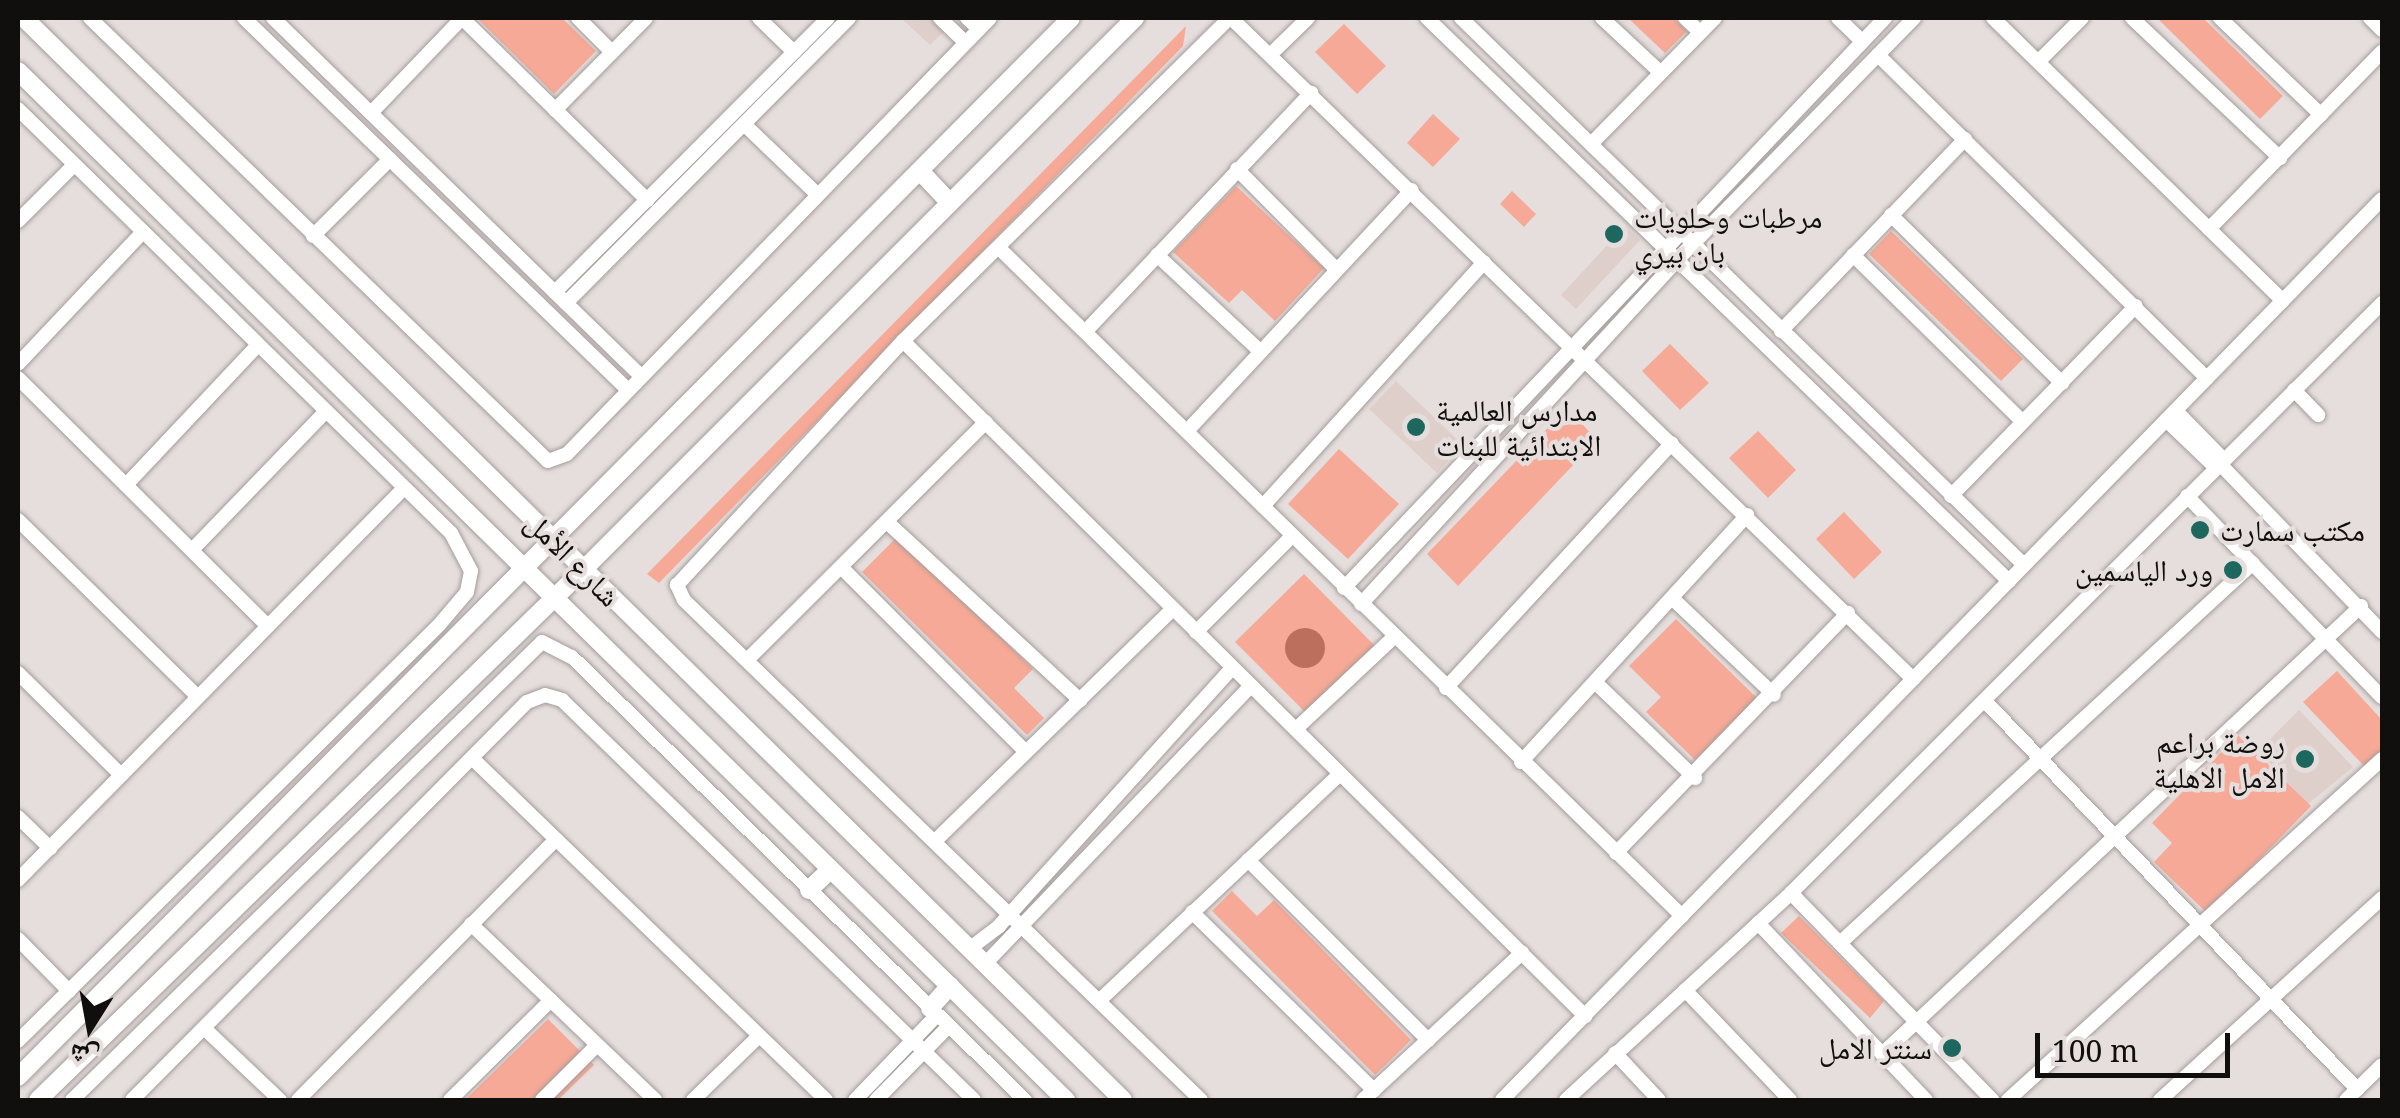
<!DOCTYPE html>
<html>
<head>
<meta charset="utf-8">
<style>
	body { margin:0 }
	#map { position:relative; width:2400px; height:1118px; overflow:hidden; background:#e5dedc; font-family:"Noto Serif","Noto Naskh Arabic",serif }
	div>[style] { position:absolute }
	.built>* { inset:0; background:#dfcfcb }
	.green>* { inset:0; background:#f6a996 }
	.water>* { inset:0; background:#bd6f5d }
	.round { border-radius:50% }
	.roads { filter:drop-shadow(0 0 2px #a39c9a) drop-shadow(0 0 2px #a39c9a) }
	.minor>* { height:14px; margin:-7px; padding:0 7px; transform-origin:7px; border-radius:7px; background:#fff }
	.major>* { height:18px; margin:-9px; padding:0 9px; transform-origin:9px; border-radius:9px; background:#fff }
	.dots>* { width:28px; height:28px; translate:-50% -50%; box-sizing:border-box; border:5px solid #e5dedc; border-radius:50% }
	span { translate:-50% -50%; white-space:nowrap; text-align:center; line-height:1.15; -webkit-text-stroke:8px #e5dedc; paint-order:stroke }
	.poi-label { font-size:30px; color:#110e0e }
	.left { translate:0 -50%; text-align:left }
	.right { translate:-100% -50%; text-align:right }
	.street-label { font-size:30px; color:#110e0e }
	.frame { position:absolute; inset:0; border:20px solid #110e0e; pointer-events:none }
	.north { position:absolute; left:40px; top:978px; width:100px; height:100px; -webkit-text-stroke:8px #e5dedc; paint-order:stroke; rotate:191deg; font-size:28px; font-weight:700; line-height:40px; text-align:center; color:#110e0e }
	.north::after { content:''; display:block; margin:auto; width:35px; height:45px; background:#110e0e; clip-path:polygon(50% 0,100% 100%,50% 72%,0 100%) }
	.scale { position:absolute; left:2035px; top:1033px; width:195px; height:45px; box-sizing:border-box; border:5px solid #110e0e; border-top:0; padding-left:12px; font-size:30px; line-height:35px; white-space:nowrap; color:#110e0e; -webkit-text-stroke:8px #e5dedc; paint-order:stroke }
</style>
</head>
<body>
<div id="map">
	<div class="built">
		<div style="clip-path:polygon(901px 18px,932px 18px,945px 31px,930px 45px)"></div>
		<div style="clip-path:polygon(1625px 226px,1640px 240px,1576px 309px,1561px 295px)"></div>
		<div style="clip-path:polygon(1396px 381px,1463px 445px,1437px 473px,1369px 409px)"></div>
		<div style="clip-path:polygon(2299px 710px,2353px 767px,2308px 804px,2258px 751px)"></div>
	</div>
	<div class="green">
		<div style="clip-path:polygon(477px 18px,562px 18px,596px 51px,554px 94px)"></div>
		<div style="clip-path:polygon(1628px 18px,1674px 18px,1687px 31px,1665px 53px)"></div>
		<div style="clip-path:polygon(2157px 18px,2203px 18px,2283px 96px,2260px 119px)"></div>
		<div style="clip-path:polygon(1344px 24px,1386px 66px,1357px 94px,1315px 52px)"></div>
		<div style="clip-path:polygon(1186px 26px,1183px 46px,659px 583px,647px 574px)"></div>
		<div style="clip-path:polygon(1433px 114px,1460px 139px,1433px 167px,1407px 143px)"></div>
		<div style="clip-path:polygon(1236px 186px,1324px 268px,1275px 321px,1242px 290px,1229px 303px,1173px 252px)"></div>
		<div style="clip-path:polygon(1512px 191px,1536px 214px,1524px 227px,1500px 204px)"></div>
		<div style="clip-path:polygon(1891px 231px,2023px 359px,2001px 381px,1869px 254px)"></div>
		<div style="clip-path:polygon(1670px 344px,1709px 383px,1680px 410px,1642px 371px)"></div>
		<div style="clip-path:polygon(1567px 408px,1597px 440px,1458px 586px,1427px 554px)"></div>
		<div style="clip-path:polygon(1758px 431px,1796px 470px,1768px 498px,1729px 458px)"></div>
		<div style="clip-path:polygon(1339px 449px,1399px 504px,1348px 559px,1288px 504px)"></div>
		<div style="clip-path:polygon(1844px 512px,1882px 552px,1854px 579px,1816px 539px)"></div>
		<div style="clip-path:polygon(898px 536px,1033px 669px,1014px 688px,1044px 718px,1027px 735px,862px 572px)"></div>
		<div style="clip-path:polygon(1304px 574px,1375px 646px,1307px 714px,1235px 642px)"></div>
		<div style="clip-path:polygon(1676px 619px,1757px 698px,1695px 760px,1646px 712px,1661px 697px,1629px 666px)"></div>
		<div style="clip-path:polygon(2337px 671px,2382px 720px,2382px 751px,2366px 768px,2303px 702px)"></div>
		<div style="clip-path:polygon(2238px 735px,2311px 806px,2207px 913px,2154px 862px,2172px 843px,2152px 823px)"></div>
		<div style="clip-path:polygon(1232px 891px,1257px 916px,1274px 900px,1411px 1040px,1375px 1075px,1212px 911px)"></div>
		<div style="clip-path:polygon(1799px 916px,1884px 1001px,1870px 1018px,1781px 933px)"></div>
		<div style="clip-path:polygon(548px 1019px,594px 1065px,558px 1100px,465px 1100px)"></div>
	</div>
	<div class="water">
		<div class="round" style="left:1285px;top:628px;width:40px;height:40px"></div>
	</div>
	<div class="roads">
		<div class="minor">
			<div style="left:90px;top:18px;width:637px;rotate:44.05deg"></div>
			<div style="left:548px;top:461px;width:20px;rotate:-20deg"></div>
			<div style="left:567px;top:454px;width:607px;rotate:-45.87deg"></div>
			<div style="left:244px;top:18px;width:535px;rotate:44.09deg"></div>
			<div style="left:273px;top:18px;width:513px;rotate:44.21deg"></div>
			<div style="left:578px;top:18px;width:48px;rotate:45deg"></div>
			<div style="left:759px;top:18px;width:49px;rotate:44.2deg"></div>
			<div style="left:940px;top:18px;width:35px;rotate:44deg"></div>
			<div style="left:967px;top:18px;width:16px;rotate:43deg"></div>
			<div style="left:1231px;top:18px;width:950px;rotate:44.1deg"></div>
			<div style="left:1427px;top:18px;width:810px;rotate:44.05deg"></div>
			<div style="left:1461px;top:18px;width:785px;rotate:44.17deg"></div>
			<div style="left:1602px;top:18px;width:79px;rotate:43deg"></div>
			<div style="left:1685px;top:18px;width:21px;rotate:43deg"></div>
			<div style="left:1838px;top:18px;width:33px;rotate:44deg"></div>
			<div style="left:1993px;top:18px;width:405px;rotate:44.3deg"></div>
			<div style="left:2132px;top:18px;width:204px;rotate:43.4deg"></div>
			<div style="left:2220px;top:18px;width:140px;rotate:43.8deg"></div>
			<div style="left:2370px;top:18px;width:17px;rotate:45deg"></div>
			<div style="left:1271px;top:54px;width:52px;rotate:-44.2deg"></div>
			<div style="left:1878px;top:55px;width:461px;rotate:44.5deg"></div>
			<div style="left:2039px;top:61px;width:61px;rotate:-45deg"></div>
			<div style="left:18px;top:109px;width:606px;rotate:44.4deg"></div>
			<div style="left:451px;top:533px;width:43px;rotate:62.2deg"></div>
			<div style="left:471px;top:571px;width:21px;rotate:101deg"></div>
			<div style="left:467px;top:592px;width:43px;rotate:130.3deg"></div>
			<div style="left:439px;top:625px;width:592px;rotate:135.34deg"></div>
			<div style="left:555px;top:110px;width:129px;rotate:-45.3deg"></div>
			<div style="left:371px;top:113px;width:132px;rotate:-46.2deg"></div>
			<div style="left:462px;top:18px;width:260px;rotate:44.5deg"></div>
			<div style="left:746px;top:126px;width:98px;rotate:43.8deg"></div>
			<div style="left:1591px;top:144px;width:177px;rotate:-45.5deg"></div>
			<div style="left:1237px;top:169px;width:141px;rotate:45.3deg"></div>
			<div style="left:1891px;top:215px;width:240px;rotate:44.5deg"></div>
			<div style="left:18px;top:221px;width:79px;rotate:-45deg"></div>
			<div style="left:2209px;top:229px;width:248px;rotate:-45.7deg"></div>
			<div style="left:313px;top:236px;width:109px;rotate:-45deg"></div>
			<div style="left:1000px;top:249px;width:954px;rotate:44.36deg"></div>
			<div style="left:1157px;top:255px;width:142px;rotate:43deg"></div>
			<div style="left:1853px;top:255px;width:238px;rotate:44.5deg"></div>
			<div style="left:555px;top:292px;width:387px;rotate:-45.1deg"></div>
			<div style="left:566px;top:303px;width:402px;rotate:-45.2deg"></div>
			<div style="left:1086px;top:331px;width:328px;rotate:-46.6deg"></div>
			<div style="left:1781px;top:331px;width:266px;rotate:-46.2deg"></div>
			<div style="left:903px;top:341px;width:960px;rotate:44.7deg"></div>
			<div style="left:18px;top:364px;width:182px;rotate:-46.6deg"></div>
			<div style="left:18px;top:378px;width:352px;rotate:44.8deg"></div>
			<div style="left:2294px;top:390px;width:35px;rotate:46deg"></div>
			<div style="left:2176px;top:411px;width:67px;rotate:45.6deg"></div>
			<div style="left:2166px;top:420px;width:68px;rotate:43.8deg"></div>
			<div style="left:1188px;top:430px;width:328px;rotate:-47deg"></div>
			<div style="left:2219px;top:463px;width:235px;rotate:46deg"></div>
			<div style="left:126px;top:485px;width:192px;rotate:-46.7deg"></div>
			<div style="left:1951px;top:496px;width:265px;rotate:-45.8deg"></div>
			<div style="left:2187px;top:496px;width:280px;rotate:45.9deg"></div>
			<div style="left:1263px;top:506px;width:329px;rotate:-47.8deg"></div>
			<div style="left:18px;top:520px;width:252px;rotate:44.5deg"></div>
			<div style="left:887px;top:522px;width:263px;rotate:42.7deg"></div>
			<div style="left:192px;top:550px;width:193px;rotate:-46deg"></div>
			<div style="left:841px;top:567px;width:260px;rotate:45deg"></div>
			<div style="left:1344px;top:588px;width:786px;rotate:-46.5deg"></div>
			<div style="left:1673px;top:599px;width:139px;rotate:43.5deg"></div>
			<div style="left:1361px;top:604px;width:467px;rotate:-47.4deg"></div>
			<div style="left:1677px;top:260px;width:339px;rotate:-45.6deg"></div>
			<div style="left:1196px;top:632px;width:136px;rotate:-45deg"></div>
			<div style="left:747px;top:660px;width:337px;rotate:-44.9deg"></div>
			<div style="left:18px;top:673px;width:145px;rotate:44.7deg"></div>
			<div style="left:1597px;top:684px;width:136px;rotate:43.8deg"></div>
			<div style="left:1446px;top:688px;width:333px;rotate:-47.3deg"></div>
			<div style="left:1985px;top:701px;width:538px;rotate:46.21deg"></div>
			<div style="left:1296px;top:729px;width:136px;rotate:-43.2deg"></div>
			<div style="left:472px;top:758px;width:492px;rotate:44deg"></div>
			<div style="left:1521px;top:762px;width:335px;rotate:-47.5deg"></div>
			<div style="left:18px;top:817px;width:45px;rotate:44.1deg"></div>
			<div style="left:936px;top:840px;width:330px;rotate:-44.3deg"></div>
			<div style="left:1616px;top:853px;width:334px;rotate:-46deg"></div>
			<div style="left:1248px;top:860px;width:255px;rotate:45deg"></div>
			<div style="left:18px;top:880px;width:550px;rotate:-45.44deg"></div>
			<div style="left:1791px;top:893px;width:289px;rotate:45.8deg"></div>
			<div style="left:1192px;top:912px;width:255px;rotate:44.4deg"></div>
			<div style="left:1758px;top:923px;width:244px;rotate:46.5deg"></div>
			<div style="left:471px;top:924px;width:255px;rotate:43.7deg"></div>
			<div style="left:18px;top:939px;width:73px;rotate:45.6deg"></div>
			<div style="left:1840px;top:943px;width:561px;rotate:-42.62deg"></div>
			<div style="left:969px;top:949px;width:38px;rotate:-37deg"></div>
			<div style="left:999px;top:926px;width:348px;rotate:-47.9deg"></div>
			<div style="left:985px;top:964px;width:383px;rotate:-46.3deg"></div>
			<div style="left:1685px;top:990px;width:152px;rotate:46.3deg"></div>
			<div style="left:1100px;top:1000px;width:328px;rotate:-43.3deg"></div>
			<div style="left:204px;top:1028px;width:105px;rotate:43.5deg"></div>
			<div style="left:1615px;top:1053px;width:64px;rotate:46.9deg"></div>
			<div style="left:1882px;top:1054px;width:656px;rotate:-43.08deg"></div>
			<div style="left:72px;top:1100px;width:656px;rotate:-44.26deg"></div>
			<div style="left:542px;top:642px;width:34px;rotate:27deg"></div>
			<div style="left:572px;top:657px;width:634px;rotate:44.36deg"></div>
			<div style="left:132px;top:1100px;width:561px;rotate:-45.22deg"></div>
			<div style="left:527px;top:702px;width:19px;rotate:-21deg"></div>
			<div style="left:545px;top:695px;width:18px;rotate:16deg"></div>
			<div style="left:562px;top:700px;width:574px;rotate:44.15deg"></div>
			<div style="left:298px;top:1100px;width:367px;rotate:-45.3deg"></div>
			<div style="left:450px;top:1100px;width:142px;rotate:-44.7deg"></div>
			<div style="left:542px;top:1100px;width:78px;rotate:-45deg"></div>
			<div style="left:693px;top:1100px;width:92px;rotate:-44.1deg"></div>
			<div style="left:855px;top:1100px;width:118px;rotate:-46deg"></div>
			<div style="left:876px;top:1100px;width:104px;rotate:-45.4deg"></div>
			<div style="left:1201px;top:1100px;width:719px;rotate:-135.96deg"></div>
			<div style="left:684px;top:600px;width:17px;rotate:-115deg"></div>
			<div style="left:677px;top:585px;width:333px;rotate:-47.2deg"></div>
			<div style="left:903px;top:341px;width:459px;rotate:-44.7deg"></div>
			<div style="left:1363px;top:1100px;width:217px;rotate:-42.8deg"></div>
			<div style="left:1502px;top:1100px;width:1259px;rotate:-45.68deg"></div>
			<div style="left:1566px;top:1100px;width:306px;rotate:-42.6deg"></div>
			<div style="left:1791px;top:893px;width:835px;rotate:-44.95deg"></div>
			<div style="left:2008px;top:1100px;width:506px;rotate:-42.36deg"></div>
			<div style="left:2160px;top:1100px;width:300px;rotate:-42.3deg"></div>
			<div style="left:2346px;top:1100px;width:50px;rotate:-44.2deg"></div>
		</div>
		<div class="major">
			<div style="left:24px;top:18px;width:1542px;rotate:44.55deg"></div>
			<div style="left:18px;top:71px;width:1469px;rotate:44.48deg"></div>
			<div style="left:921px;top:172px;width:42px;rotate:46.9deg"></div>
			<div style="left:809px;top:890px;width:30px;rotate:-44deg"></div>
			<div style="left:930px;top:1008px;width:30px;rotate:-48deg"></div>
			<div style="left:18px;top:1077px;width:1493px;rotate:-45.16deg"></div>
			<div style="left:38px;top:1100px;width:760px;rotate:-44.2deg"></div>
			<div style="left:583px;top:570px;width:781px;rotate:-45deg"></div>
		</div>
	</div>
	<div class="dots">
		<div style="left:1614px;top:234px;background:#1e675f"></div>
		<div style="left:1416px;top:427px;background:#1e675f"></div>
		<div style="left:2200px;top:530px;background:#1e675f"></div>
		<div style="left:2233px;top:570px;background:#1e675f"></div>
		<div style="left:2305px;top:759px;background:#1e675f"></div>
		<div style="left:1952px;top:1048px;background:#1e675f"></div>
	</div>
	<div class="poi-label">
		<span class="left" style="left:1634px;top:234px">مرطبات وحلويات<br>بان بيري</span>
		<span class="left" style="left:1436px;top:427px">مدارس العالمية<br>الابتدائية للبنات</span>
		<span class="left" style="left:2220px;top:530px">مكتب سمارت</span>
		<span class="right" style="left:2213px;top:570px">ورد الياسمين</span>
		<span class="right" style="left:2285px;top:759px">روضة براعم<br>الامل الاهلية</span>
		<span class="right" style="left:1932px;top:1048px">سنتر الامل</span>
	</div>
	<div class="street-label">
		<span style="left:573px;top:559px;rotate:45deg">شارع الأمل</span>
	</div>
	<div class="frame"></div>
	<div class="north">ش</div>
	<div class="scale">100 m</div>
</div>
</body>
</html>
